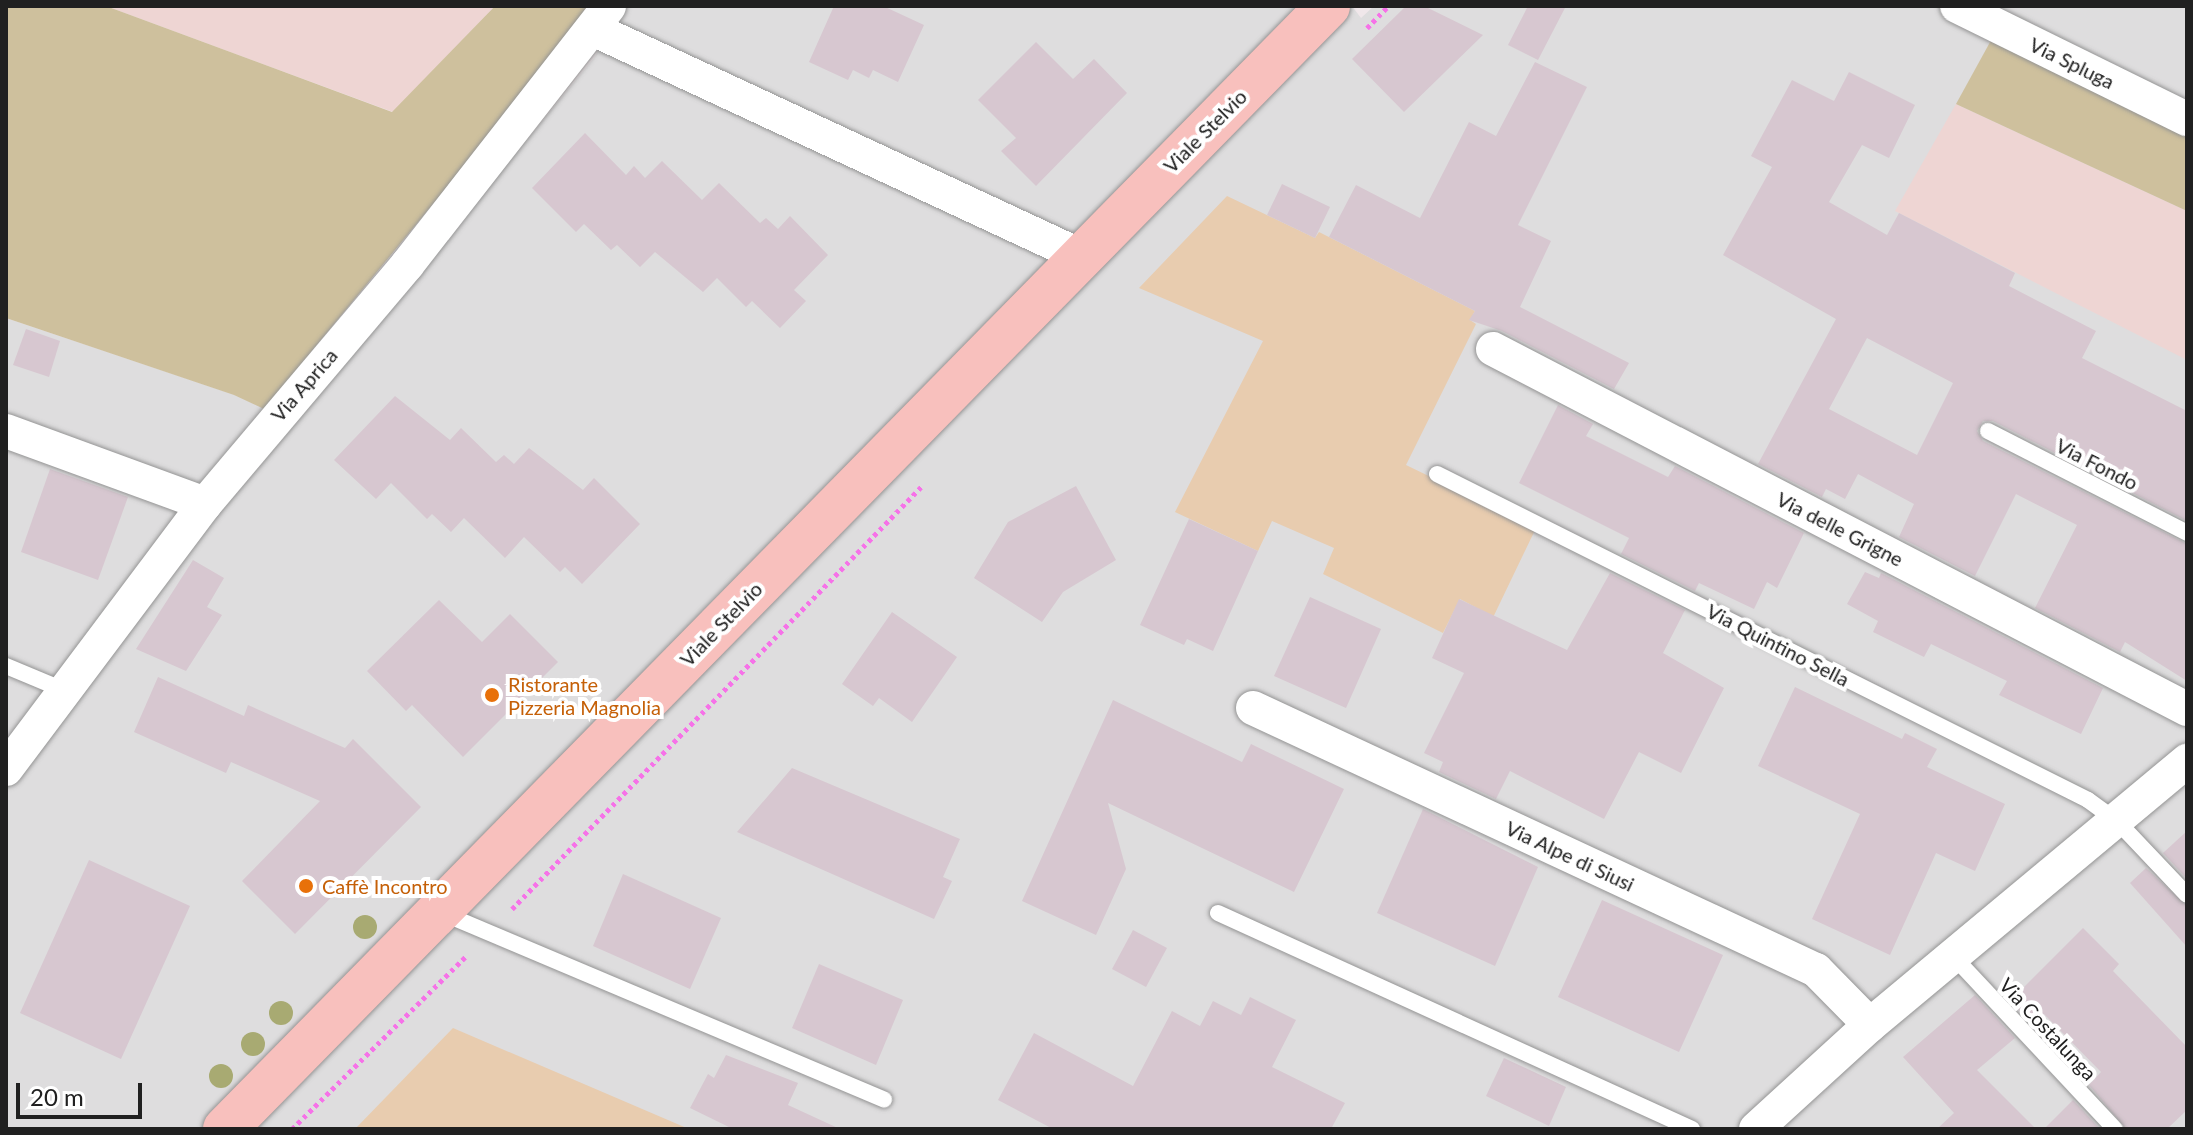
<!DOCTYPE html>
<html>
<head>
<meta charset="utf-8">
<style>
	body { margin:0 }
	#map { position:relative; width:2193px; height:1135px; overflow:hidden; background:#f0e7ea; font-family:Lato,sans-serif }
	div>[style] { position:absolute }
	.residential>* { inset:0; background:#deddde }
	.farmland>* { inset:0; background:#eed5d3 }
	.grass>* { inset:0; background:#e8ccaf }
	.forest>* { inset:0; background:#cec09d }
	.building>* { inset:0; background:#d7c7d0 }
	.path>* { height:5px; margin-top:-2.5px; transform-origin:0; background:repeating-linear-gradient(90deg,#f672e8 0 4px,transparent 0 8px) }
	.roads { filter:drop-shadow(0 0 2px #949494) drop-shadow(0 0 2px #949494) }
	.lane>* { height:16px; margin:-8px; padding:0 8px; transform-origin:8px; border-radius:8px; background:#fff }
	.street>* { height:34px; margin:-17px; padding:0 17px; transform-origin:17px; border-radius:17px; background:#fff }
	.secondary>* { height:44px; margin:-22px; padding:0 22px; transform-origin:22px; border-radius:22px; background:#f8c0bd }
	.trees>* { width:24px; height:24px; margin:-12px; border-radius:50%; background:#a8aa72 }
	.dots>* { width:22px; height:22px; translate:-50% -50%; box-sizing:border-box; border:4px solid #fff; border-radius:50% }
	span { translate:-50% -50%; white-space:nowrap; text-align:center; line-height:1.15; -webkit-text-stroke:8px #fff; paint-order:stroke }
	.street-label { font-size:20px; color:#202020 }
	.food-label { font-size:20px; color:#c56008 }
	.left { translate:0 -50%; text-align:left }
	.frame { position:absolute; inset:0; border:8px solid #202020; pointer-events:none }
	.scale { position:absolute; left:16px; top:1083px; width:126px; height:36px; box-sizing:border-box; border:4px solid #202020; border-top:0; padding-left:10px; font-size:24px; line-height:28px; white-space:nowrap; color:#202020; -webkit-text-stroke:6px #fff; paint-order:stroke }
</style>
</head>
<body>
<div id="map">
	<div class="residential">
		<div style="clip-path:polygon(625px 6px,1352px 6px,1361px 18px,1374px 6px,2187px 6px,2187px 1129px,6px 1129px,6px 318px,235px 395px,295px 423px,594px 58px)"></div>
	</div>
	<div class="farmland">
		<div style="clip-path:polygon(106px 6px,495px 6px,393px 112px)"></div>
		<div style="clip-path:polygon(1956px 104px,2187px 211px,2187px 360px,1895px 211px)"></div>
	</div>
	<div class="grass">
		<div style="clip-path:polygon(1227px 196px,1315px 238px,1319px 232px,1475px 311px,1470px 320px,1476px 324px,1406px 465px,1536px 528px,1487px 630px,1470px 620px,1475px 607px,1460px 599px,1443px 633px,1323px 574px,1334px 548px,1272px 521px,1258px 551px,1175px 512px,1263px 341px,1139px 288px)"></div>
		<div style="clip-path:polygon(453px 1028px,689px 1129px,355px 1129px)"></div>
	</div>
	<div class="forest">
		<div style="clip-path:polygon(6px 6px,106px 6px,392px 112px,495px 6px,591px 6px,573px 34px,264px 409px,234px 395px,6px 318px)"></div>
		<div style="clip-path:polygon(2000px 24px,2187px 125px,2187px 211px,1956px 104px)"></div>
	</div>
	<div class="building">
		<div style="clip-path:polygon(834px 6px,883px 6px,924px 25px,898px 82px,873px 70px,869px 78px,853px 70px,848px 80px,809px 62px)"></div>
		<div style="clip-path:polygon(1406px 6px,1424px 6px,1483px 35px,1404px 112px,1352px 59px)"></div>
		<div style="clip-path:polygon(1528px 6px,1566px 6px,1538px 60px,1508px 45px)"></div>
		<div style="clip-path:polygon(1036px 42px,1073px 79px,1094px 59px,1127px 93px,1036px 186px,1001px 151px,1016px 138px,978px 100px)"></div>
		<div style="clip-path:polygon(1535px 62px,1587px 87px,1518px 225px,1551px 241px,1520px 307px,1629px 363px,1614px 389px,1502px 331px,1469px 320px,1475px 311px,1329px 237px,1356px 185px,1420px 218px,1469px 122px,1496px 136px)"></div>
		<div style="clip-path:polygon(evenodd,1849px 72px,1915px 105px,1889px 158px,1862px 145px,1829px 202px,1887px 235px,1899px 213px,2015px 273px,2009px 286px,2096px 331px,2082px 358px,2187px 411px,2187px 521px,1993px 421px,1983px 421px,1977px 431px,1983px 441px,2187px 544px,2187px 681px,2125px 642px,2120px 652px,2035px 608px,2077px 525px,2016px 494px,1975px 576px,1899px 537px,1914px 504px,1858px 474px,1845px 499px,1826px 489px,1822px 497px,1758px 464px,1836px 319px,1723px 255px,1772px 167px,1751px 156px,1792px 80px,1834px 101px,1849px 72px,1867px 338px,1953px 383px,1917px 455px,1829px 409px,1867px 338px)"></div>
		<div style="clip-path:polygon(585px 133px,626px 175px,634px 166px,645px 178px,662px 161px,702px 200px,719px 183px,760px 223px,766px 218px,778px 229px,790px 216px,828px 255px,794px 290px,806px 301px,780px 328px,752px 301px,746px 307px,717px 278px,703px 292px,655px 252px,640px 267px,617px 245px,611px 250px,584px 224px,576px 232px,532px 188px)"></div>
		<div style="clip-path:polygon(1282px 184px,1330px 207px,1315px 238px,1267px 215px)"></div>
		<div style="clip-path:polygon(26px 329px,60px 341px,49px 377px,13px 365px)"></div>
		<div style="clip-path:polygon(395px 396px,450px 440px,461px 428px,496px 462px,504px 455px,514px 464px,529px 448px,583px 490px,594px 478px,640px 524px,582px 584px,565px 567px,560px 572px,524px 537px,505px 558px,464px 518px,451px 532px,432px 514px,427px 519px,391px 483px,376px 499px,334px 460px)"></div>
		<div style="clip-path:polygon(1558px 405px,1593px 424px,1586px 436px,1668px 477px,1675px 466px,1804px 533px,1777px 588px,1767px 582px,1754px 609px,1699px 583px,1695px 591px,1621px 554px,1629px 538px,1519px 483px)"></div>
		<div style="clip-path:polygon(50px 469px,128px 497px,98px 580px,21px 552px)"></div>
		<div style="clip-path:polygon(1076px 486px,1116px 560px,1063px 592px,1042px 622px,974px 578px,1008px 522px)"></div>
		<div style="clip-path:polygon(1189px 519px,1258px 551px,1213px 651px,1187px 639px,1184px 645px,1140px 625px)"></div>
		<div style="clip-path:polygon(193px 560px,224px 578px,207px 607px,222px 615px,186px 671px,136px 649px)"></div>
		<div style="clip-path:polygon(1865px 572px,1879px 578px,1881px 573px,2103px 688px,2081px 734px,1999px 695px,2007px 681px,1931px 644px,1924px 657px,1873px 632px,1878px 621px,1847px 604px)"></div>
		<div style="clip-path:polygon(1610px 573px,1685px 610px,1663px 653px,1724px 688px,1681px 773px,1639px 752px,1604px 819px,1510px 771px,1496px 799px,1439px 772px,1443px 762px,1424px 753px,1464px 673px,1432px 658px,1459px 599px,1567px 650px)"></div>
		<div style="clip-path:polygon(1310px 597px,1381px 629px,1346px 708px,1274px 676px)"></div>
		<div style="clip-path:polygon(439px 600px,482px 642px,510px 614px,558px 662px,463px 757px,412px 705px,406px 711px,367px 671px)"></div>
		<div style="clip-path:polygon(892px 612px,957px 657px,912px 722px,879px 698px,873px 706px,842px 684px)"></div>
		<div style="clip-path:polygon(158px 677px,244px 716px,248px 705px,345px 748px,353px 739px,421px 807px,295px 934px,242px 881px,320px 801px,231px 762px,226px 773px,134px 732px)"></div>
		<div style="clip-path:polygon(1795px 687px,1902px 739px,1905px 733px,1937px 749px,1927px 767px,2005px 804px,1975px 871px,1936px 853px,1890px 955px,1812px 919px,1860px 814px,1758px 766px)"></div>
		<div style="clip-path:polygon(1113px 700px,1242px 762px,1251px 744px,1344px 789px,1294px 892px,1108px 803px,1126px 869px,1096px 935px,1022px 901px)"></div>
		<div style="clip-path:polygon(792px 768px,960px 839px,943px 877px,952px 881px,934px 919px,737px 832px)"></div>
		<div style="clip-path:polygon(1423px 809px,1538px 867px,1495px 966px,1377px 913px)"></div>
		<div style="clip-path:polygon(2187px 831px,2187px 879px,2163px 853px)"></div>
		<div style="clip-path:polygon(89px 860px,190px 906px,121px 1059px,20px 1013px)"></div>
		<div style="clip-path:polygon(2146px 868px,2187px 906px,2187px 947px,2130px 883px)"></div>
		<div style="clip-path:polygon(623px 874px,721px 918px,690px 989px,593px 946px)"></div>
		<div style="clip-path:polygon(1602px 900px,1723px 955px,1679px 1052px,1558px 997px)"></div>
		<div style="clip-path:polygon(2083px 928px,2119px 964px,2113px 971px,2187px 1047px,2187px 1110px,2167px 1129px,2126px 1129px,2089px 1085px,2101px 1072px,2044px 1014px,2032px 1024px,2010px 1001px)"></div>
		<div style="clip-path:polygon(1133px 930px,1167px 948px,1146px 987px,1112px 969px)"></div>
		<div style="clip-path:polygon(819px 964px,903px 1000px,876px 1065px,792px 1028px)"></div>
		<div style="clip-path:polygon(1975px 995px,2015px 1038px,1977px 1070px,2036px 1129px,1937px 1129px,1954px 1113px,1903px 1057px)"></div>
		<div style="clip-path:polygon(1250px 997px,1296px 1020px,1272px 1067px,1345px 1103px,1331px 1129px,1053px 1129px,998px 1100px,1034px 1033px,1133px 1086px,1172px 1011px,1200px 1026px,1213px 1001px,1241px 1015px)"></div>
		<div style="clip-path:polygon(726px 1055px,798px 1083px,788px 1105px,840px 1129px,733px 1129px,690px 1108px,708px 1074px,714px 1078px)"></div>
		<div style="clip-path:polygon(1504px 1058px,1566px 1087px,1549px 1126px,1486px 1096px)"></div>
		<div style="clip-path:polygon(2073px 1100px,2100px 1129px,2044px 1129px)"></div>
	</div>
	<div class="path">
		<div style="left:1367px;top:28px;width:30px;rotate:-46deg"></div>
		<div style="left:512px;top:909px;width:589px;rotate:-45.89deg"></div>
		<div style="left:292px;top:1129px;width:248px;rotate:-44.8deg"></div>
	</div>
	<div class="roads">
		<div class="lane">
			<div style="left:1988px;top:431px;width:224px;rotate:27.1deg"></div>
			<div style="left:1437px;top:474px;width:728px;rotate:26.6deg"></div>
			<div style="left:2088px;top:800px;width:34px;rotate:36deg"></div>
			<div style="left:2116px;top:820px;width:103px;rotate:46.6deg"></div>
			<div style="left:6px;top:666px;width:65px;rotate:22.6deg"></div>
			<div style="left:440px;top:912px;width:482px;rotate:22.9deg"></div>
			<div style="left:1218px;top:913px;width:521px;rotate:24.5deg"></div>
			<div style="left:1953px;top:956px;width:237px;rotate:46.9deg"></div>
		</div>
		<div class="street">
			<div style="left:1957px;top:6px;width:256px;rotate:26.2deg"></div>
			<div style="left:595px;top:30px;width:536px;rotate:24.94deg"></div>
			<div style="left:1493px;top:349px;width:782px;rotate:27.42deg"></div>
			<div style="left:6px;top:431px;width:212px;rotate:20.1deg"></div>
			<div style="left:1253px;top:708px;width:621px;rotate:24.96deg"></div>
			<div style="left:1816px;top:970px;width:77px;rotate:45.5deg"></div>
			<div style="left:6px;top:769px;width:331px;rotate:-53.1deg"></div>
			<div style="left:205px;top:504px;width:313px;rotate:-49.8deg"></div>
			<div style="left:407px;top:265px;width:328px;rotate:-52deg"></div>
			<div style="left:1756px;top:1129px;width:154px;rotate:-42.4deg"></div>
			<div style="left:1870px;top:1025px;width:413px;rotate:-39.8deg"></div>
		</div>
		<div class="secondary">
			<div style="left:225px;top:1129px;width:1574px;rotate:-45.51deg"></div>
		</div>
	</div>
	<div class="trees">
		<div style="left:365px;top:927px"></div>
		<div style="left:281px;top:1013px"></div>
		<div style="left:253px;top:1044px"></div>
		<div style="left:221px;top:1076px"></div>
	</div>
	<div class="dots">
		<div style="left:492px;top:695px;background:#e8710a"></div>
		<div style="left:306px;top:886px;background:#e8710a"></div>
	</div>
	<div class="street-label">
		<span style="left:2072px;top:63px;rotate:26deg">Via Spluga</span>
		<span style="left:1205px;top:131px;rotate:-45deg">Viale Stelvio</span>
		<span style="left:304px;top:385px;rotate:-49deg">Via Aprica</span>
		<span style="left:2097px;top:464px;rotate:27deg">Via Fondo</span>
		<span style="left:1840px;top:529px;rotate:27deg">Via delle Grigne</span>
		<span style="left:721px;top:624px;rotate:-46deg">Viale Stelvio</span>
		<span style="left:1778px;top:645px;rotate:27deg">Via Quintino Sella</span>
		<span style="left:1570px;top:856px;rotate:25deg">Via Alpe di Siusi</span>
		<span style="left:2048px;top:1029px;rotate:47deg">Via Costalunga</span>
	</div>
	<div class="food-label">
		<span class="left" style="left:508px;top:696px">Ristorante<br>Pizzeria Magnolia</span>
		<span class="left" style="left:322px;top:886px">Caffè Incontro</span>
	</div>
	<div class="frame"></div>
	<div class="scale">20 m</div>
</div>
</body>
</html>
